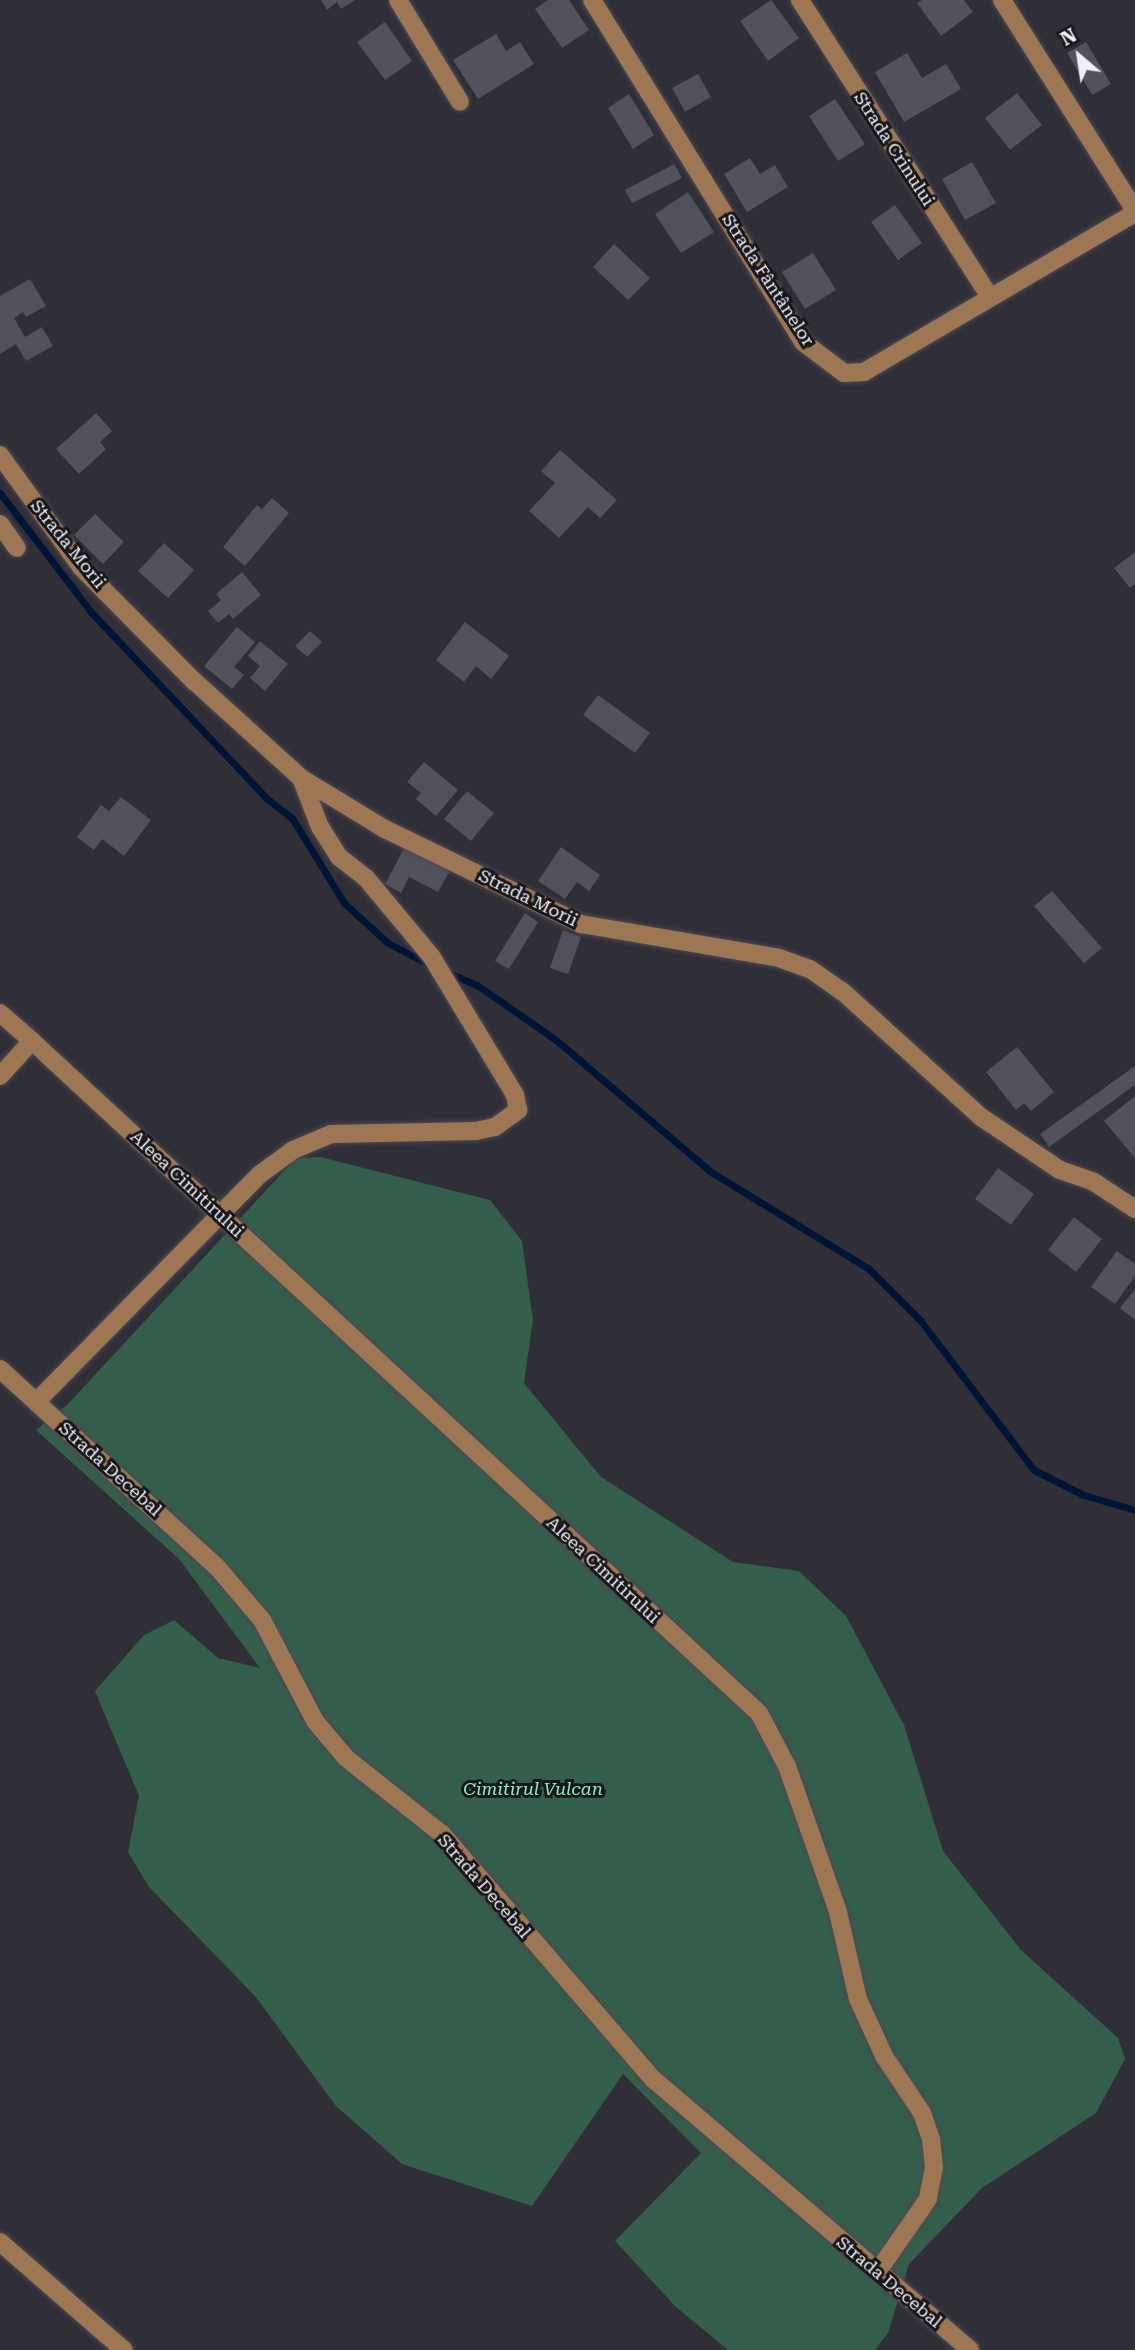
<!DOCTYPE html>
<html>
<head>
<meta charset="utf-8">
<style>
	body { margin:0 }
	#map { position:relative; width:1135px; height:2350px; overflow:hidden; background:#302e37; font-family:"Roboto Serif",serif }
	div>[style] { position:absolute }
	.green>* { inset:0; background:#355f4d }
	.stream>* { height:7px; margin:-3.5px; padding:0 3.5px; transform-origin:3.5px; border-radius:3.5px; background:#001436 }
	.building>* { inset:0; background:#51525c }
	.roads { filter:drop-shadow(0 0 2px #4b4952) drop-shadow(0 0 2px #4b4952) }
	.minor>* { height:18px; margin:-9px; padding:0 9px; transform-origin:9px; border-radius:9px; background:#9d7654 }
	span { translate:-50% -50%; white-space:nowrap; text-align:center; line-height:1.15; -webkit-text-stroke:6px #18171b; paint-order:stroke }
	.street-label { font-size:18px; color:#f0eff5 }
	.park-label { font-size:18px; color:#85f2c3; font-style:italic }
	.north { position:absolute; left:1044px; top:21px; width:70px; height:70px; -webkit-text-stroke:5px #18171b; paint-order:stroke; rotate:331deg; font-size:19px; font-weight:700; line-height:28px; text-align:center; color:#f0eff5 }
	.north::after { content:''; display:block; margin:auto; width:24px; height:32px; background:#f0eff5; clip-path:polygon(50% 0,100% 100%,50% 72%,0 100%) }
</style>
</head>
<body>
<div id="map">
	<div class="green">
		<div style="clip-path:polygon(320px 1157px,490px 1200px,522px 1241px,533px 1320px,524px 1383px,601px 1477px,733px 1562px,799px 1571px,846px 1616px,904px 1725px,943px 1851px,1021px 1950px,1118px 2038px,1125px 2059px,1096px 2113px,982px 2188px,909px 2264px,888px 2333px,875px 2350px,728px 2350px,676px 2307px,615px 2241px,701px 2153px,623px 2074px,532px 2206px,402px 2164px,336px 2106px,255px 1996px,149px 1887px,128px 1852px,139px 1796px,95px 1691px,144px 1635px,174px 1620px,218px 1658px,260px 1668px,179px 1559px,36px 1430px,67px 1405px,296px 1158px)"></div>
	</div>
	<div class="stream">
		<div style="left:0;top:493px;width:150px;rotate:52.6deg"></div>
		<div style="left:91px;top:612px;width:255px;rotate:46.7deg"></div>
		<div style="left:266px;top:798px;width:33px;rotate:38deg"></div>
		<div style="left:292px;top:818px;width:100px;rotate:58.5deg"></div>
		<div style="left:344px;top:903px;width:59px;rotate:42.3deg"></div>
		<div style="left:388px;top:943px;width:50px;rotate:27.6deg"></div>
		<div style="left:446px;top:972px;width:34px;rotate:23deg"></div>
		<div style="left:477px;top:985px;width:96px;rotate:34.8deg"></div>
		<div style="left:556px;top:1040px;width:204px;rotate:40.4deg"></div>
		<div style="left:711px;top:1172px;width:185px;rotate:31.5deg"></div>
		<div style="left:869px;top:1269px;width:72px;rotate:45deg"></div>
		<div style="left:920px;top:1320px;width:188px;rotate:52.8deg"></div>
		<div style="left:1034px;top:1470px;width:56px;rotate:26.6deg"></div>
		<div style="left:1084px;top:1495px;width:53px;rotate:16.4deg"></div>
	</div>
	<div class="building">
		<div style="clip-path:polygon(321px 0,355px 0,341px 9px,337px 2px,327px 10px)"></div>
		<div style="clip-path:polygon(548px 0,569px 0,589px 30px,562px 48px,535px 9px)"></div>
		<div style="clip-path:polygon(771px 0,799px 38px,768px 61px,740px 21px)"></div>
		<div style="clip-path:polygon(922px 0,964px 0,973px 12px,941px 36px,917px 3px)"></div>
		<div style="clip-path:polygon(385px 22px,412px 61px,385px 80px,357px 42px)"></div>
		<div style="clip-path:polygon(496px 34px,506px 51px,520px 42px,534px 64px,478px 99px,453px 60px)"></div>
		<div style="clip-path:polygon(1086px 42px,1111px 84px,1092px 95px,1067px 53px)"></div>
		<div style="clip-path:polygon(907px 53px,922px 78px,946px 64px,961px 89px,904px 122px,875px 72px)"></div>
		<div style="clip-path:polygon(698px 74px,711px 97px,685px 112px,672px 88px)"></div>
		<div style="clip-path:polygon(1017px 93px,1042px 125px,1010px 150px,985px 118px)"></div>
		<div style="clip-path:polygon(629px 94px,654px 135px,633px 149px,608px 108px)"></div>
		<div style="clip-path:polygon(835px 99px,865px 144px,838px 161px,809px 116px)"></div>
		<div style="clip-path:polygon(750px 158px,760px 174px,775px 165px,788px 187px,747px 212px,724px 174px)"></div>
		<div style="clip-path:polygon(972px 162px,996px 203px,965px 220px,942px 179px)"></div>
		<div style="clip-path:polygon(674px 164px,682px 178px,632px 203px,625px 190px)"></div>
		<div style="clip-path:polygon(688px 192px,714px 232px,681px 253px,655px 214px)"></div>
		<div style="clip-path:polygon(895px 205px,922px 243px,898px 260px,871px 222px)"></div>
		<div style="clip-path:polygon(614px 244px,650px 278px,628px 300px,593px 267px)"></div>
		<div style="clip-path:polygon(813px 253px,836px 290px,805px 309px,782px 272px)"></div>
		<div style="clip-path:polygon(30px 279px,46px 306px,26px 317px,23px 312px,14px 318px,25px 337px,42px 327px,53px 346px,26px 361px,16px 344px,0 354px,0 296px)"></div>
		<div style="clip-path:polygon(96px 413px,112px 431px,100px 442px,106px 449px,79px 474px,56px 449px)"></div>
		<div style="clip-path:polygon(560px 450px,617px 500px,600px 518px,588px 507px,559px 538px,529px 511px,555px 483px,541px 471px)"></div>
		<div style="clip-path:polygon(272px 498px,289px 513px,245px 566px,223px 547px,257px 505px,262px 509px)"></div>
		<div style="clip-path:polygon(95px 514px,124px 542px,103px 564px,74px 535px)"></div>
		<div style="clip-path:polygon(164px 543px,194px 570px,168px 598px,138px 571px)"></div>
		<div style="clip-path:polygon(1135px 552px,1135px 584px,1130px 588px,1114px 568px)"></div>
		<div style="clip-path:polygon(242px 572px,261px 595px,233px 619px,229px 614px,218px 623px,208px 611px,221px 600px,216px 594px)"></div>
		<div style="clip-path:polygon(465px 622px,509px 656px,491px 679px,476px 666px,464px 682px,436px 660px)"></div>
		<div style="clip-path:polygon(237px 627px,255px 642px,234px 667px,244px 675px,232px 689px,204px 666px)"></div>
		<div style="clip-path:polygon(310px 631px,322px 642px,307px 657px,295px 646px)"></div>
		<div style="clip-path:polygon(260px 641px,288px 664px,265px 691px,250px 678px,260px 666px,248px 656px)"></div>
		<div style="clip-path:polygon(598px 695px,650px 733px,635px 753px,583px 715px)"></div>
		<div style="clip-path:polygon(424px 762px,458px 790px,436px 816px,416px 799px,421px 793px,407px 782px)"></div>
		<div style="clip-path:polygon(467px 791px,494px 813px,471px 841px,444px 819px)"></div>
		<div style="clip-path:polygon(121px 797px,151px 820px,124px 856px,102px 839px,94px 850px,77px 837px,101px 805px,109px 811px)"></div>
		<div style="clip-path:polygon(407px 843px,452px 867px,438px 892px,409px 877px,401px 893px,385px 884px)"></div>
		<div style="clip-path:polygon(561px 847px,600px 875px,589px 891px,577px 882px,565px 899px,538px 881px)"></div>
		<div style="clip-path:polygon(1052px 891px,1102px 948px,1084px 963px,1034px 906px)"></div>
		<div style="clip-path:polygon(525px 913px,538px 922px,509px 969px,495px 961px)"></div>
		<div style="clip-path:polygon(563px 930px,581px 937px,568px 974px,550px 968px)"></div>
		<div style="clip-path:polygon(1017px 1047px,1054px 1092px,1031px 1111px,1024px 1103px,1016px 1110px,986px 1072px)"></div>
		<div style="clip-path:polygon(1135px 1066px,1135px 1085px,1049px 1147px,1040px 1134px)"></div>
		<div style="clip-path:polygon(1135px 1096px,1135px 1158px,1104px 1121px)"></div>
		<div style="clip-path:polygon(998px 1168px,1034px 1194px,1011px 1225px,975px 1199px)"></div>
		<div style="clip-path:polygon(1074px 1217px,1102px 1239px,1076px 1272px,1048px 1250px)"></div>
		<div style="clip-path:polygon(1117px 1251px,1135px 1264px,1135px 1276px,1115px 1304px,1091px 1287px)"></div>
		<div style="clip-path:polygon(1135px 1289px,1135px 1320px,1120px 1308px)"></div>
	</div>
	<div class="roads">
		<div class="minor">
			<div style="left:398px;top:0;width:119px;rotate:58.7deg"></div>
			<div style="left:592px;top:0;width:402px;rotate:58.3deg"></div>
			<div style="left:803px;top:342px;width:51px;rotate:37.1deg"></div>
			<div style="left:844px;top:373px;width:20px;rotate:-3deg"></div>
			<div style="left:864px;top:372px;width:314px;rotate:-30.4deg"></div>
			<div style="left:800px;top:0;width:353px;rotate:57.4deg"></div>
			<div style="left:1002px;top:0;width:249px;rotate:57.7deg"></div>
			<div style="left:0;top:455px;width:138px;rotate:54.1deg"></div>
			<div style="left:81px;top:567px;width:161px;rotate:45.3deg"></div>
			<div style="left:194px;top:681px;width:144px;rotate:42.2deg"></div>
			<div style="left:301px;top:778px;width:98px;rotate:31.3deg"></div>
			<div style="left:385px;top:829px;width:218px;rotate:25.9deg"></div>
			<div style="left:581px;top:924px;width:201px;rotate:9.7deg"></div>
			<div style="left:779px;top:958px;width:33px;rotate:20deg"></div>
			<div style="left:810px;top:969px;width:39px;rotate:35deg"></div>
			<div style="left:842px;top:991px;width:188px;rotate:42.2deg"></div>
			<div style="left:981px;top:1117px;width:95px;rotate:33.9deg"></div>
			<div style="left:1060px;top:1170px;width:36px;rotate:19deg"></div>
			<div style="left:1094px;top:1182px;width:49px;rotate:33.4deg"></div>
			<div style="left:0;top:524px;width:29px;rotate:55deg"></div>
			<div style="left:0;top:1013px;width:43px;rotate:41.2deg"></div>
			<div style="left:0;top:1076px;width:47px;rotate:-47.6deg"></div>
			<div style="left:32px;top:1041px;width:990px;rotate:42.75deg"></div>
			<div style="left:759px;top:1713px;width:60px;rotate:62.2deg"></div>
			<div style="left:787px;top:1766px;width:155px;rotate:70.7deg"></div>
			<div style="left:838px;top:1912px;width:89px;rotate:77.1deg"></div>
			<div style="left:858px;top:1999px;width:63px;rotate:65.5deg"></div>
			<div style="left:884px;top:2056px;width:69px;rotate:56.3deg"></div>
			<div style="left:922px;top:2113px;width:28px;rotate:71deg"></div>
			<div style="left:931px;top:2139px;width:28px;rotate:84deg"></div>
			<div style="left:934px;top:2167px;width:33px;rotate:101deg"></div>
			<div style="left:928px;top:2199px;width:88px;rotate:124.8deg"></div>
			<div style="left:0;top:1369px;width:294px;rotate:42.4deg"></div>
			<div style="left:217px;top:1567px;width:70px;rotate:49.7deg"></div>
			<div style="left:262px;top:1620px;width:114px;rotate:62.3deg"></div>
			<div style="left:315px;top:1721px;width:48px;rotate:50deg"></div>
			<div style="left:346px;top:1758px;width:122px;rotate:38.4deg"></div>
			<div style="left:442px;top:1834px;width:323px;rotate:49.3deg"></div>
			<div style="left:653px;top:2079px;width:417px;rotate:40.5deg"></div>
			<div style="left:36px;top:1402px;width:318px;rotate:-45.5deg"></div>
			<div style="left:259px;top:1175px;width:42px;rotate:-36.3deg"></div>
			<div style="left:293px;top:1150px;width:41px;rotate:-22.8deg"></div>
			<div style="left:331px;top:1134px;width:145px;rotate:-1.2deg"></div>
			<div style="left:476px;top:1131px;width:19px;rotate:-12deg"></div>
			<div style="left:495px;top:1127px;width:29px;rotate:-36deg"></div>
			<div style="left:518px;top:1110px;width:15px;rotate:-101deg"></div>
			<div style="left:515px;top:1095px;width:162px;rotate:-121.1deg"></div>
			<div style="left:431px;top:956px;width:102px;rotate:-129.8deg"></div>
			<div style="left:366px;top:878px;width:34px;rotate:-142deg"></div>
			<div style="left:339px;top:857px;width:36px;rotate:-122deg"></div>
			<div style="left:320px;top:827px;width:53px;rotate:-111.2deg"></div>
			<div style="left:0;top:2242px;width:164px;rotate:41.1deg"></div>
		</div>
	</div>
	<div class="street-label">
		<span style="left:894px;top:149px;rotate:57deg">Strada Crinului</span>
		<span style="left:768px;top:280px;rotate:57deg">Strada Fântânelor</span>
		<span style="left:68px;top:544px;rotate:51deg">Strada Morii</span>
		<span style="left:528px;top:898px;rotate:26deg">Strada Morii</span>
		<span style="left:187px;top:1184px;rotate:43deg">Aleea Cimitirului</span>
		<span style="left:110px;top:1469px;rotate:42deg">Strada Decebal</span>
		<span style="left:603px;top:1570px;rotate:43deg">Aleea Cimitirului</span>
		<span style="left:484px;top:1886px;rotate:49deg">Strada Decebal</span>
		<span style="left:889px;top:2282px;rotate:40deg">Strada Decebal</span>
	</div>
	<div class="park-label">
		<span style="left:533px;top:1789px">Cimitirul Vulcan</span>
	</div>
	<div class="north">N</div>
</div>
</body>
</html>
